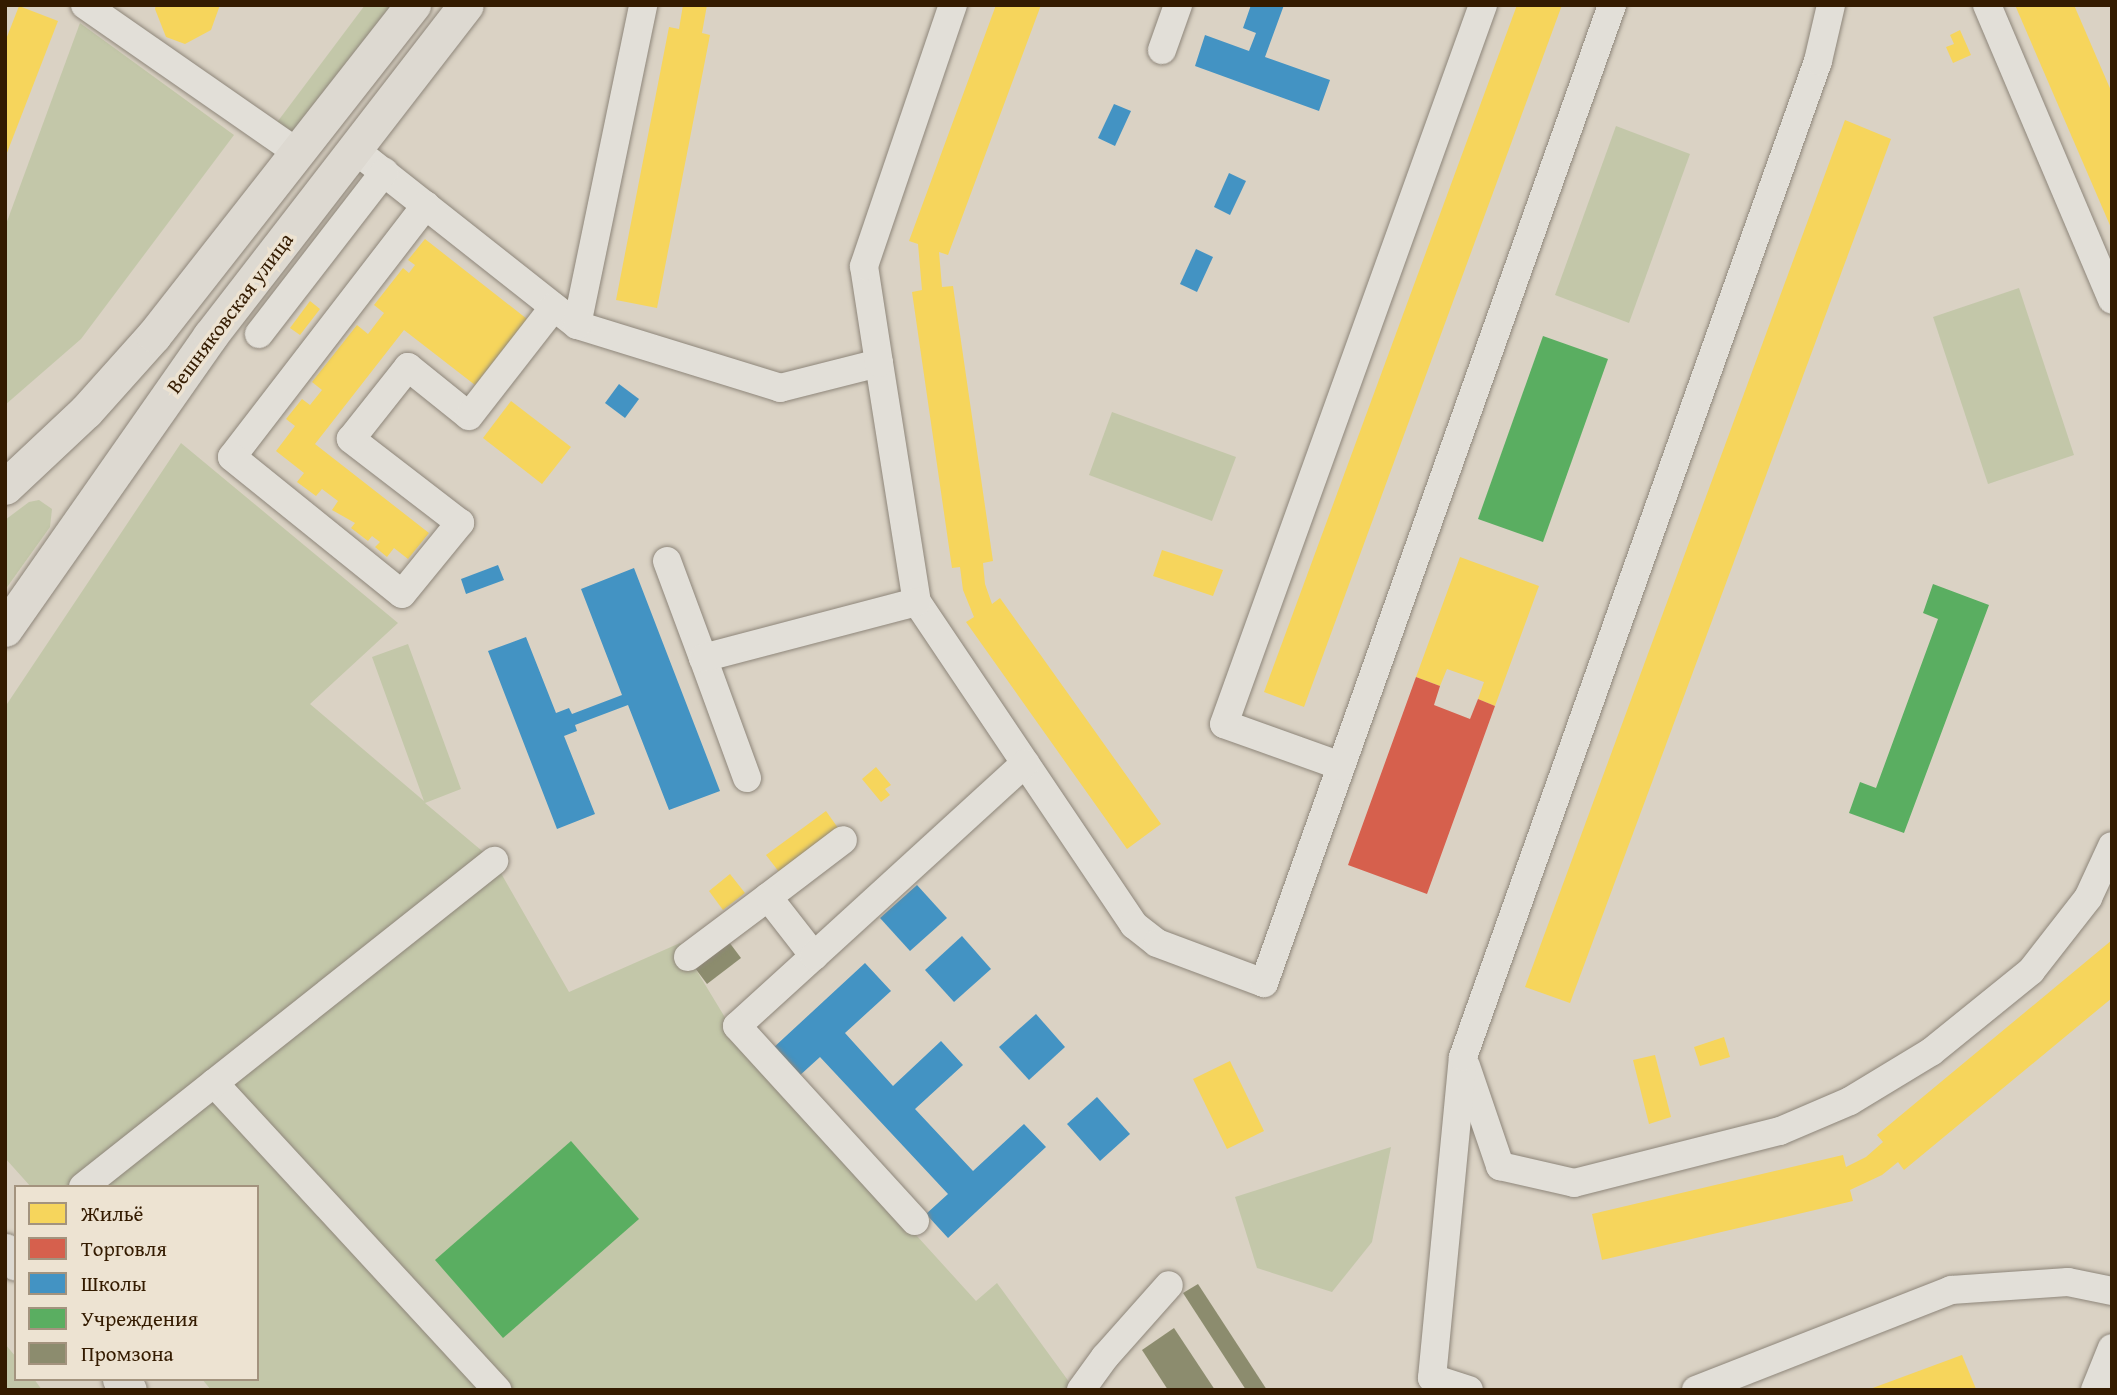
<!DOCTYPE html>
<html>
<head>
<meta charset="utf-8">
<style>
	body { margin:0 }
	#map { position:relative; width:2117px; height:1395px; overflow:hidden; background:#dad2c4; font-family:"Gentium Book Plus",serif }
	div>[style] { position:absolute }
	.green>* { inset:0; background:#c3c7a9 }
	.homes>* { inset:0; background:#f6d55c }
	.shops>* { inset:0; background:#d6604d }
	.schools>* { inset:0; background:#4393c3 }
	.public>* { inset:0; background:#5aae61 }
	.industry>* { inset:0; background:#8c8c6e }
	.roads { filter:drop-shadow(0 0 2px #8e867a) drop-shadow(0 0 2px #8e867a) }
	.minor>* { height:28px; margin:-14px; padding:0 14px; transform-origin:14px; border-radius:14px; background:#e2dfd8 }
	.major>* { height:35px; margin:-17.5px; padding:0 17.5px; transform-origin:17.5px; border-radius:17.5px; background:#ddd9d1 }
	span { translate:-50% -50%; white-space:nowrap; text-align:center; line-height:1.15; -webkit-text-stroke:7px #ede3d2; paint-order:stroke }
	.street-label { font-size:21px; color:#341b00 }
	.frame { position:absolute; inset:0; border:7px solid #341b00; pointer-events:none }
	.legend { position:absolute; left:14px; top:1185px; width:245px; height:196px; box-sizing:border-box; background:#ede3d2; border:2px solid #a3937e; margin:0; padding:9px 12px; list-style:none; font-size:21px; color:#341b00 }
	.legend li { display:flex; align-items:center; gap:14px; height:35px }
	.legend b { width:35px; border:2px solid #a3937e }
</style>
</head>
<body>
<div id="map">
	<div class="green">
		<div style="clip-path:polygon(365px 5px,391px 5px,287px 138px,272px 129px)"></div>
		<div style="clip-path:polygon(80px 23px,234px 135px,81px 339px,5px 405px,5px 227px)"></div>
		<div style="clip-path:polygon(1616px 126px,1690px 154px,1629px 323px,1555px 295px)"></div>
		<div style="clip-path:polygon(2019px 288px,2074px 455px,1988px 484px,1933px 317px)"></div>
		<div style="clip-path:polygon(1112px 412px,1236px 457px,1212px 521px,1089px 475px)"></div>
		<div style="clip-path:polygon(181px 443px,398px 623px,310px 704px,424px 801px,372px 657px,408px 644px,461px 789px,425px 803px,494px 861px,569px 992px,680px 943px,738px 1039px,976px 1301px,997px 1283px,1075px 1390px,211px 1390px,202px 1379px,257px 1379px,257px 1187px,31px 1187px,5px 1158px,5px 707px)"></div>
		<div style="clip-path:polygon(39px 500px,52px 509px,50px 527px,5px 590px,5px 520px,29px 502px)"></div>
		<div style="clip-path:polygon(1391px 1147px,1372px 1242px,1332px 1292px,1257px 1268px,1235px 1197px)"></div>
		<div style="clip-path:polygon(5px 1344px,16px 1357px,16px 1379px,34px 1379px,42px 1390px,5px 1390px)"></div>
	</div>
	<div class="homes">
		<div style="clip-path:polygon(156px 5px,220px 5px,211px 30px,185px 44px,166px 37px,155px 9px)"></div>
		<div style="clip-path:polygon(683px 5px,707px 5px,702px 33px,710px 35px,657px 308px,616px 300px,669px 27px,679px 29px)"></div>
		<div style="clip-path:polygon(996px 5px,1041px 5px,948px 255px,939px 252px,942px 287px,953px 286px,993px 561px,983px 563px,985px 584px,992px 604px,1000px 598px,1161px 824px,1127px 849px,966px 622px,974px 617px,963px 590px,960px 567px,952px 568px,912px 292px,922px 290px,918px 244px,909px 241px)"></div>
		<div style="clip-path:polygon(1517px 5px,1562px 5px,1304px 707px,1264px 692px)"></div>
		<div style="clip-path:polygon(2015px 5px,2074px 5px,2112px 93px,2112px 230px)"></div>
		<div style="clip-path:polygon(19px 6px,58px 21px,5px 158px,5px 42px)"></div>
		<div style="clip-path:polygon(1960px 30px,1971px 55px,1953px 63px,1946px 47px,1954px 44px,1950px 35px)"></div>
		<div style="clip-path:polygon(1845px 120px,1891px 139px,1570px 1003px,1525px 987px)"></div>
		<div style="clip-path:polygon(425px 239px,527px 319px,475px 385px,404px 330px,315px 444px,429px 533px,408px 559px,394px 548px,387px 557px,375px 547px,380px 542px,372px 536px,368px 541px,351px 528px,355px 523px,332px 510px,338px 501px,322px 489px,316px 496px,297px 482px,304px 473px,276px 451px,295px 426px,286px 419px,302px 399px,310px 405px,322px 390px,312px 382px,357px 325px,368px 334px,384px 313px,374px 305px,403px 268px,409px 273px,415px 265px,408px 260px)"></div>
		<div style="clip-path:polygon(310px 301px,320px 309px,300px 335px,290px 328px)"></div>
		<div style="clip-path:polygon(511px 401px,571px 447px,542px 484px,483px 438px)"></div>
		<div style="clip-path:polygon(1162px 550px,1223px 570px,1213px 596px,1153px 576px)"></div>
		<div style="clip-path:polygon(1460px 557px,1539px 586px,1495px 706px,1478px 699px,1484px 682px,1447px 669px,1440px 686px,1416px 677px)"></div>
		<div style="clip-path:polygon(876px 767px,891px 785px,885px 789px,890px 795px,881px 802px,862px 779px)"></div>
		<div style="clip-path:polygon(826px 811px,838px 828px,779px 872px,766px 855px)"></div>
		<div style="clip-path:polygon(730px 874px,745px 893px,723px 910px,709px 891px)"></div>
		<div style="clip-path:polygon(2112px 940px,2112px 998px,1904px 1170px,1898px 1162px,1882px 1175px,1850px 1190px,1853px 1201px,1602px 1260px,1592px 1214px,1843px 1155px,1846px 1167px,1866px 1157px,1883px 1142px,1877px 1135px)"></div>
		<div style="clip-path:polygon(1724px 1037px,1730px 1057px,1700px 1066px,1694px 1047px)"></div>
		<div style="clip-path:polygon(1655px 1055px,1671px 1117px,1649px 1124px,1633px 1060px)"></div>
		<div style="clip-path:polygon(1230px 1061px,1264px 1131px,1227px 1149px,1193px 1079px)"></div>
		<div style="clip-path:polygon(1962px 1355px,1976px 1389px,1870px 1390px,1870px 1389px)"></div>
	</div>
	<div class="shops">
		<div style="clip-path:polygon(1416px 677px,1440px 686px,1434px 705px,1470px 719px,1478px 699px,1495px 706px,1427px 894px,1348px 865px)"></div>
	</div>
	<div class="schools">
		<div style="clip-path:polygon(1251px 5px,1284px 5px,1265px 57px,1330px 80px,1319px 111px,1195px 66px,1205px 35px,1249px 51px,1256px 33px,1243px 28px)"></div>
		<div style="clip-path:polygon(1114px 104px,1131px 111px,1115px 146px,1098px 138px)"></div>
		<div style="clip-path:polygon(1229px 173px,1246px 181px,1230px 215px,1214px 207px)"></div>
		<div style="clip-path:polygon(1196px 249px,1213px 257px,1197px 292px,1180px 284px)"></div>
		<div style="clip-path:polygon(619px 384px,639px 399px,625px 418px,605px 403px)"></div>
		<div style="clip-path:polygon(498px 565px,504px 580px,466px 594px,461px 579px)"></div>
		<div style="clip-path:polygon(634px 568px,720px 791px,669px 810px,628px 705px,575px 725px,577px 731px,564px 736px,595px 814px,557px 829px,488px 651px,526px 637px,556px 713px,569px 708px,572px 714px,622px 695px,581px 589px)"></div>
		<div style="clip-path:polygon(917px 885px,947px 918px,910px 951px,880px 918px)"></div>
		<div style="clip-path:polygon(962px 936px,991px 969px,954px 1002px,925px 970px)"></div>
		<div style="clip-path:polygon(865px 963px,891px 991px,845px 1033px,893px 1086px,941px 1041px,963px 1065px,915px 1109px,973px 1171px,1024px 1124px,1046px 1147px,948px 1238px,926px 1214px,948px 1194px,820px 1057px,798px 1077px,772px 1049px)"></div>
		<div style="clip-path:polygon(1036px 1014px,1065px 1047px,1029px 1080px,999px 1047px)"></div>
		<div style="clip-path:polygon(1097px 1097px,1130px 1134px,1100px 1161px,1067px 1124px)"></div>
	</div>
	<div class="public">
		<div style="clip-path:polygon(1543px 336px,1608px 359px,1543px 542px,1478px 519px)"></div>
		<div style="clip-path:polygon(1933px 584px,1989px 605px,1904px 833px,1849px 813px,1860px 782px,1876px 788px,1938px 619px,1923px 613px)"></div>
		<div style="clip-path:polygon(571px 1141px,639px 1219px,503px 1338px,435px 1260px)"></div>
	</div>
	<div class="industry">
		<div style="clip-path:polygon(729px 942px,741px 958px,707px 984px,695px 968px)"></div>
		<div style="clip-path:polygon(1198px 1284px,1267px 1390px,1246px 1390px,1183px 1293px)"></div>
		<div style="clip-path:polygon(1174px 1328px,1215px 1390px,1168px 1390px,1142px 1350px)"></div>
	</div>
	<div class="roads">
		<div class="minor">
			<div style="left:85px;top:5px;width:259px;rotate:34.8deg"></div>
			<div style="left:1987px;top:5px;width:320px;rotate:67deg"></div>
			<div style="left:1162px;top:50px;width:48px;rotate:-70.4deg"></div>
			<div style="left:354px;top:149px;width:284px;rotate:38.3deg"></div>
			<div style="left:577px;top:325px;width:213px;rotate:17.2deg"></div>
			<div style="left:780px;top:388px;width:102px;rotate:-14.2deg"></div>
			<div style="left:879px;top:363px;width:242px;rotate:81deg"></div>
			<div style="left:917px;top:602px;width:389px;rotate:56.1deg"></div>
			<div style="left:1134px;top:925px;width:29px;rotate:38deg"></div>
			<div style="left:1157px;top:943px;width:114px;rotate:20.5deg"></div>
			<div style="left:1264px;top:983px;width:1038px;rotate:-70.41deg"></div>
			<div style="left:426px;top:205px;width:318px;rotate:127.6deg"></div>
			<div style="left:232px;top:457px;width:218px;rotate:38.9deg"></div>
			<div style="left:402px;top:594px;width:92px;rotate:-50.8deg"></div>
			<div style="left:460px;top:523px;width:138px;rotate:-142.4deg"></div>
			<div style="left:351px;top:439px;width:92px;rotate:-51.6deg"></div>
			<div style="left:408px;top:367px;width:78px;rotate:38.8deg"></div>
			<div style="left:469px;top:416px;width:138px;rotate:-52.1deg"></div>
			<div style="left:577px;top:325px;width:327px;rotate:-78.3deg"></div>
			<div style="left:259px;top:334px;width:205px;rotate:-52.3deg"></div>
			<div style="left:879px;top:363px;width:98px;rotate:-98.8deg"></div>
			<div style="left:864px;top:266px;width:276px;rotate:-71.2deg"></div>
			<div style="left:667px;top:561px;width:103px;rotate:69.6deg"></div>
			<div style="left:1341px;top:766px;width:124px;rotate:-160.3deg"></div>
			<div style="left:1224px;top:724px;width:764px;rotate:-70.19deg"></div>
			<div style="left:747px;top:778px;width:128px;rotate:-110.1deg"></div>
			<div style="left:703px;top:658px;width:221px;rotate:-14.7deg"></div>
			<div style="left:768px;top:897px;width:94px;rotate:-37.2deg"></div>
			<div style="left:814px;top:956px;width:104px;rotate:137.7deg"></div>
			<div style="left:737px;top:1026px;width:264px;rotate:47.6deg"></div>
			<div style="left:688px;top:957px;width:100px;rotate:-36.9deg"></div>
			<div style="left:768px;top:897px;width:75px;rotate:52.1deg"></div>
			<div style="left:814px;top:956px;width:286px;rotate:-42.4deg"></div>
			<div style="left:1466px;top:1066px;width:106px;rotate:71.2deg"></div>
			<div style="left:1500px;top:1166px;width:76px;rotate:12.9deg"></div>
			<div style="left:1574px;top:1183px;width:212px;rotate:-14.2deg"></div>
			<div style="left:1780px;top:1131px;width:76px;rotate:-23.2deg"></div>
			<div style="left:1850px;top:1101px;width:95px;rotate:-31.2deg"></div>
			<div style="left:1931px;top:1052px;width:129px;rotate:-39deg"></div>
			<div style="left:2031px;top:971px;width:93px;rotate:-52deg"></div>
			<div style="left:2088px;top:898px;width:57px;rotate:-65.2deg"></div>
			<div style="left:214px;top:1083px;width:418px;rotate:47.3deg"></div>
			<div style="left:83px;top:1187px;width:525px;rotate:-38.42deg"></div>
			<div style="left:1081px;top:1390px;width:41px;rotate:-54deg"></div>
			<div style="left:1105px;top:1357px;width:96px;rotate:-48.4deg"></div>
			<div style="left:1469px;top:1390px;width:39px;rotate:-162deg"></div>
			<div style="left:1432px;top:1378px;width:322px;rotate:-84.5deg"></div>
			<div style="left:1463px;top:1057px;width:1057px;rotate:-70.38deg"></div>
			<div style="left:1818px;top:61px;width:57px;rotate:-76.9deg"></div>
			<div style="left:1696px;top:1390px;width:274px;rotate:-21.4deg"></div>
			<div style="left:1951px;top:1290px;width:117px;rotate:-3.9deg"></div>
			<div style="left:2068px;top:1282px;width:45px;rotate:11.6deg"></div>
			<div style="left:2095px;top:1390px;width:45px;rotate:-68deg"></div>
		</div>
		<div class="major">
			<div style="left:5px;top:487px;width:111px;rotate:-43.2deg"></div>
			<div style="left:86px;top:411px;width:102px;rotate:-48.2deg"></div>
			<div style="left:154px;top:335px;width:420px;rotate:-51.9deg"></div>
			<div style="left:5px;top:629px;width:358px;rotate:-55deg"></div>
			<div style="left:210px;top:336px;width:418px;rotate:-52.3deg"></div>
			<div style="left:5px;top:1251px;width:16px;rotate:47deg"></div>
			<div style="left:120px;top:1379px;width:14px;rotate:51deg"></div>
		</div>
	</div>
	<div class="street-label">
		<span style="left:230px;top:313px;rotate:-53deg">Вешняковская улица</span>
	</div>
	<div class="frame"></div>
	<ul class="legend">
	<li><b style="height:19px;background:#f6d55c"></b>Жильё</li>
	<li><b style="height:19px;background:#d6604d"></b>Торговля</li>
	<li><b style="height:19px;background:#4393c3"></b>Школы</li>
	<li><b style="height:19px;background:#5aae61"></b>Учреждения</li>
	<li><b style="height:19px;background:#8c8c6e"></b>Промзона</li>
	</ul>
</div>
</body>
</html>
